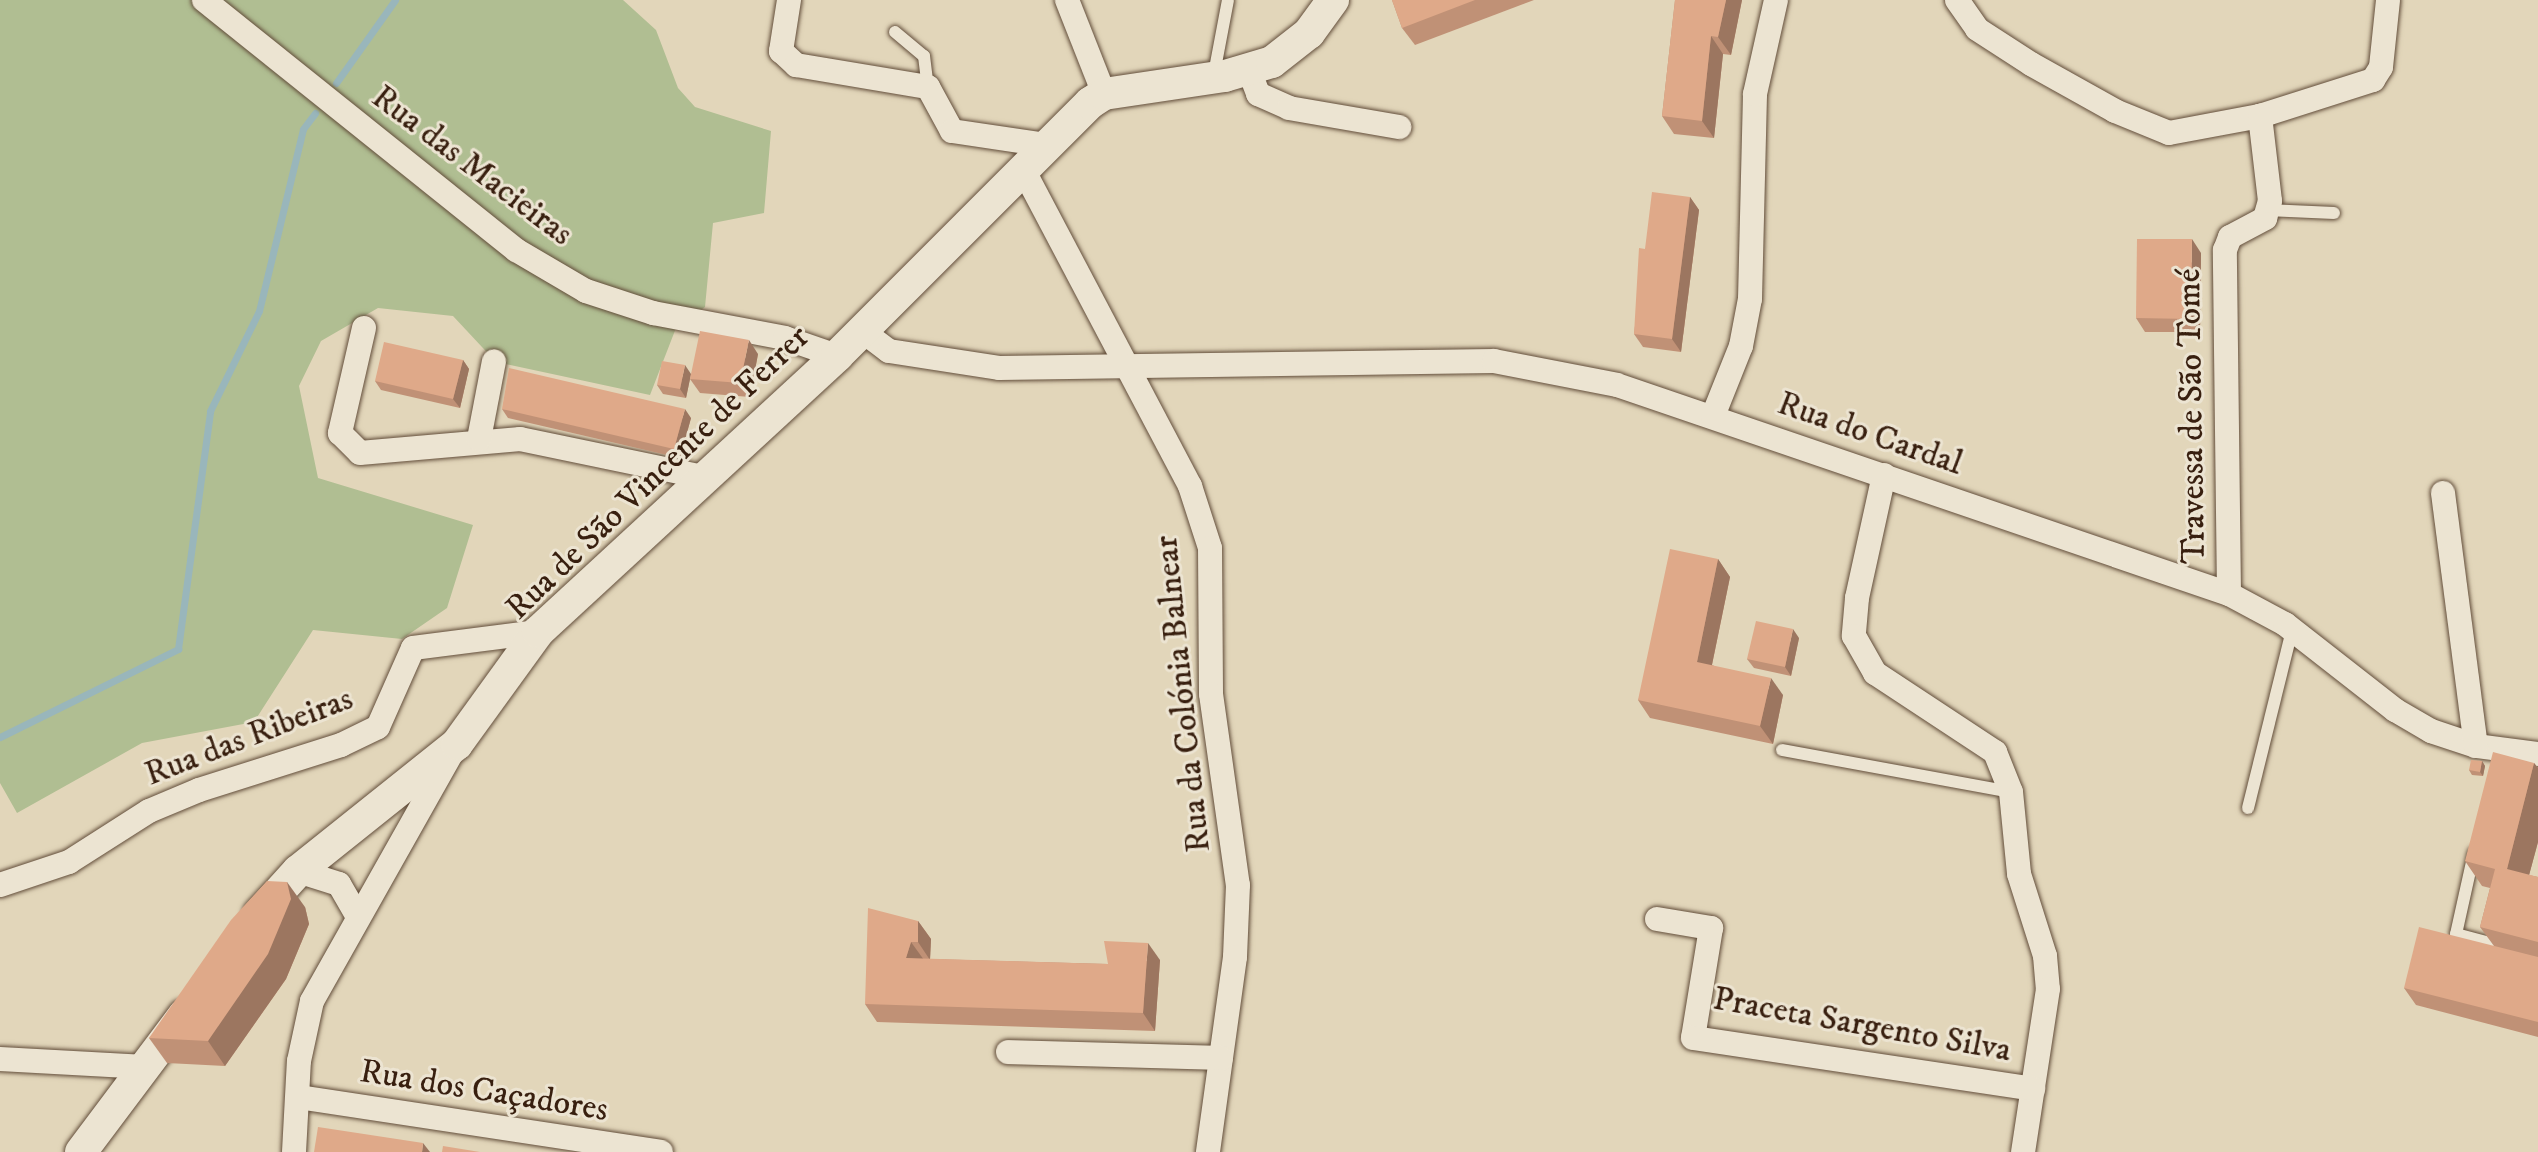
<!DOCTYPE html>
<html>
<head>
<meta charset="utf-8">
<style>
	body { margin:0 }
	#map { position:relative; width:2538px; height:1152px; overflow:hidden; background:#e2d6ba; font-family:"IM FELL DW Pica",serif }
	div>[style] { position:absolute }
	.green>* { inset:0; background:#b0be92 }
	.stream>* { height:7px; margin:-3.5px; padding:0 3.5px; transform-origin:3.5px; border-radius:3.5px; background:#99b6bb }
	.roads { filter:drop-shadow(0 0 2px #624d3a) drop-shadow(0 0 2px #624d3a) }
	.lane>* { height:12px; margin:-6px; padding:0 6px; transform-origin:6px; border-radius:6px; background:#ece4d2 }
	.street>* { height:24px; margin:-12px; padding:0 12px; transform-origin:12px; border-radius:12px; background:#ece4d2 }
	.secondary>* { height:32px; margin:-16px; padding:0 16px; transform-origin:16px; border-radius:16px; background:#ece4d2 }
	.wall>* { inset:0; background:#c09176 }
	.shaded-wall>* { inset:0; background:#9c7660 }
	.building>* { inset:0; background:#dfa989 }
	span { translate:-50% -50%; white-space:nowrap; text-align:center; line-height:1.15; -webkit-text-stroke:6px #ece4d2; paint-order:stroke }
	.street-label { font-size:34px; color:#381f0f }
</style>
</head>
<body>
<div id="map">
	<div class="green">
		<div style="clip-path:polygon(0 0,623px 0,656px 30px,678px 88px,695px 107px,771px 131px,764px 213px,713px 223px,705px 307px,676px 328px,650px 395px,496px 362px,453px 316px,378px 308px,321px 341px,299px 386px,318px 478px,473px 525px,447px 608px,402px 639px,313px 630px,254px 722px,142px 743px,17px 813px,0 783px)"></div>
	</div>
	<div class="stream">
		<div style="left:336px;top:83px;width:102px;rotate:-54.6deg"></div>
		<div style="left:0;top:737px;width:199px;rotate:-26.3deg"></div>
		<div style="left:178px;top:649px;width:240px;rotate:-82.3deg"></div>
		<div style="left:210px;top:411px;width:111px;rotate:-63.9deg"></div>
		<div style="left:259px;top:311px;width:187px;rotate:-76.4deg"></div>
		<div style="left:303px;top:129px;width:20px;rotate:-53deg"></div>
	</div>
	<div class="roads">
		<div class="lane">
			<div style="left:895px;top:32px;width:38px;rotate:40deg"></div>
			<div style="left:924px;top:56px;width:31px;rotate:83deg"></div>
			<div style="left:1214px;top:74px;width:75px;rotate:-79.3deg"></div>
			<div style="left:2267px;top:210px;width:67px;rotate:2.6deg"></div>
			<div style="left:1782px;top:750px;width:233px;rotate:10.4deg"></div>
			<div style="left:2248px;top:808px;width:183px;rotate:-76.1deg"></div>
			<div style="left:2474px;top:853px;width:83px;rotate:102.5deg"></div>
			<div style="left:2456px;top:934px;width:38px;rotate:15deg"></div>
		</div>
		<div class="street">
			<div style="left:204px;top:0;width:400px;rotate:38.7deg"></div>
			<div style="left:516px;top:250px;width:81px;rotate:30.4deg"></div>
			<div style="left:586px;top:291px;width:71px;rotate:18.2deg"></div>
			<div style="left:653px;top:313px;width:134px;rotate:10.7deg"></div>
			<div style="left:785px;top:338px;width:55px;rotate:19.1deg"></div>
			<div style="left:789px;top:0;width:52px;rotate:98.9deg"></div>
			<div style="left:781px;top:51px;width:21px;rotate:43deg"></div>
			<div style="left:796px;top:65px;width:134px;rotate:9.5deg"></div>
			<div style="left:928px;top:87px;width:50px;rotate:61.4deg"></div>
			<div style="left:952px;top:131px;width:96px;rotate:8.4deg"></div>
			<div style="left:1067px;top:0;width:101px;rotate:68.5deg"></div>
			<div style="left:1957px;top:0;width:35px;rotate:55deg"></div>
			<div style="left:1977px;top:29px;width:64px;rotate:32.9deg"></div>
			<div style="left:2031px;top:64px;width:96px;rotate:29.2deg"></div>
			<div style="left:2115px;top:111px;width:58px;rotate:22.2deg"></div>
			<div style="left:2169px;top:133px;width:93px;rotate:-10.6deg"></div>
			<div style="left:2260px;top:116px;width:119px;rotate:-17.7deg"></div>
			<div style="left:2373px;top:80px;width:15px;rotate:-58deg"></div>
			<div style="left:2381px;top:67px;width:67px;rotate:-84deg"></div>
			<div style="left:1249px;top:70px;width:26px;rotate:69deg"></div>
			<div style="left:1258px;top:94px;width:34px;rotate:24deg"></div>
			<div style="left:1289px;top:108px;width:112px;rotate:9.8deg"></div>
			<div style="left:1025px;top:173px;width:354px;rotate:62.2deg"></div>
			<div style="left:1190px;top:486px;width:65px;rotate:72.1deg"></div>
			<div style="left:1210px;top:548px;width:146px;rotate:89.6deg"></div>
			<div style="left:1211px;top:694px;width:193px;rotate:82deg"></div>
			<div style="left:1238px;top:885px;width:72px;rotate:92.4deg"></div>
			<div style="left:1235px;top:957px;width:197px;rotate:97.9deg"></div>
			<div style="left:364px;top:328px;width:108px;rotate:102.9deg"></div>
			<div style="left:340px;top:433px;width:28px;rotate:45deg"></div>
			<div style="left:360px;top:453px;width:161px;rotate:-5deg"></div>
			<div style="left:520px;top:439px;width:187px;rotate:11.7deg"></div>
			<div style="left:861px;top:330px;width:35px;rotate:37deg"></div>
			<div style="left:889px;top:351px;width:111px;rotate:8.8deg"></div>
			<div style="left:999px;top:368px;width:495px;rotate:-0.8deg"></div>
			<div style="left:1494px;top:361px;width:125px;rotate:11deg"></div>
			<div style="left:1617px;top:385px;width:647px;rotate:18.86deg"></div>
			<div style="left:2229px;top:594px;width:64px;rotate:28.2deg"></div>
			<div style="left:2285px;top:624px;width:140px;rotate:38deg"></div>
			<div style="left:2395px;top:710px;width:42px;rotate:30.3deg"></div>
			<div style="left:2431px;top:731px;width:47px;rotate:18.4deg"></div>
			<div style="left:2476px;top:746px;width:63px;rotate:7.4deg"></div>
			<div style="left:1713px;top:416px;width:75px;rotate:-68.2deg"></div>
			<div style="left:1741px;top:346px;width:48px;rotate:-79.2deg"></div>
			<div style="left:1750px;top:299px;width:205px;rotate:-88.6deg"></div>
			<div style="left:1755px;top:94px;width:96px;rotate:-77.4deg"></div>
			<div style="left:479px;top:439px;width:79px;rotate:-79.1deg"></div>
			<div style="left:1884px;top:475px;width:126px;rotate:102.4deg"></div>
			<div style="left:1857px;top:598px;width:38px;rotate:95deg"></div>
			<div style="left:1854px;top:636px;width:43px;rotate:60.4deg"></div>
			<div style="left:1875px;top:673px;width:144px;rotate:33.4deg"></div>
			<div style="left:1995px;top:752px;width:43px;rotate:68.2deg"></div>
			<div style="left:2011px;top:792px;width:82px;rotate:84.4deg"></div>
			<div style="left:2019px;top:874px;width:86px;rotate:72.4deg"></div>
			<div style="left:2045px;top:956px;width:33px;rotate:85deg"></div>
			<div style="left:2048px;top:989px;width:165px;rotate:98.7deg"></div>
			<div style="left:2443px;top:493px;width:255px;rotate:82.6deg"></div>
			<div style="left:2229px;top:594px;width:344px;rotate:-90.7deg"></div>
			<div style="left:2225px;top:250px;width:14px;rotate:-69deg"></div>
			<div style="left:2230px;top:237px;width:40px;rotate:-28deg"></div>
			<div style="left:2265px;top:218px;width:18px;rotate:-74deg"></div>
			<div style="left:2270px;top:201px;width:86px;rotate:-96.7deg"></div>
			<div style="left:298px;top:871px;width:43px;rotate:17.6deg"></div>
			<div style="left:339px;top:884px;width:36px;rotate:60deg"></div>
			<div style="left:0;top:885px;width:73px;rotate:-18.4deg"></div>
			<div style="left:69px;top:862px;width:95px;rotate:-32.5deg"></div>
			<div style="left:149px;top:811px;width:54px;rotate:-22.8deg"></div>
			<div style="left:199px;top:790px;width:149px;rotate:-17.6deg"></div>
			<div style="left:341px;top:745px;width:41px;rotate:-25.9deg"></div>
			<div style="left:378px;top:727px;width:86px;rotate:-66.1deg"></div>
			<div style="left:413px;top:648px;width:126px;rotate:-7.3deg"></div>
			<div style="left:1657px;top:919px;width:55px;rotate:9.5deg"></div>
			<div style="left:1711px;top:928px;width:111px;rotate:99.3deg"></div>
			<div style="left:1693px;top:1038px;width:344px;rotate:8.5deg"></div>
			<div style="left:1008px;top:1052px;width:213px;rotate:1.6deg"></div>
			<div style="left:0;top:1059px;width:146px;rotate:3.1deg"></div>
			<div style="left:298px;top:1097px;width:367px;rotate:8.6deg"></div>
			<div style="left:294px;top:1152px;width:91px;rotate:-86.9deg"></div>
			<div style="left:299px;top:1061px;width:61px;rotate:-77.8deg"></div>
			<div style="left:312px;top:1001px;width:285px;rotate:-60.6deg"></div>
		</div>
		<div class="secondary">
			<div style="left:259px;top:914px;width:58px;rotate:-47.8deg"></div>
			<div style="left:298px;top:871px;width:203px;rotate:-38.6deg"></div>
			<div style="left:457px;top:744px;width:138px;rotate:-54.1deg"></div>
			<div style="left:538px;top:632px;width:407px;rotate:-42.7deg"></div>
			<div style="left:837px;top:356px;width:358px;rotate:-45deg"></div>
			<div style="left:1090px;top:103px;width:17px;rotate:-33deg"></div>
			<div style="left:1104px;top:94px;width:122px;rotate:-8.5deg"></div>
			<div style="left:1225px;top:76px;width:49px;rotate:-16.6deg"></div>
			<div style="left:1272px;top:62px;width:47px;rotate:-38.1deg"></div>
			<div style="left:1309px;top:33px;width:41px;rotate:-54deg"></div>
			<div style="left:81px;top:1152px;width:171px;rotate:-53.1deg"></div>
		</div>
	</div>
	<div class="wall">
		<div style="clip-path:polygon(1392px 0,1534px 0,1415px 45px,1402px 28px)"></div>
		<div style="clip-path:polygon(1675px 0,1742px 0,1731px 55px,1723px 54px,1714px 138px,1674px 134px,1662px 116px)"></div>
		<div style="clip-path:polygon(1690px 197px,1699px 210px,1681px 352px,1643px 347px,1634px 334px,1645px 249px)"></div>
		<div style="clip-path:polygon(2201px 253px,2200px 332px,2145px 332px,2136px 318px)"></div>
		<div style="clip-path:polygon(758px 354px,750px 397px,700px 393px,690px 379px)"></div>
		<div style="clip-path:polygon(463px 360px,469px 369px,460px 408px,381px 390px,375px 381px)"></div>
		<div style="clip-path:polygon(691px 374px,686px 398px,663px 394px,657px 385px)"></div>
		<div style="clip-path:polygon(502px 409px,691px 418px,680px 458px,508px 418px)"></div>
		<div style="clip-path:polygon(1718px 559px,1730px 577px,1712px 665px,1783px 695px,1773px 744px,1650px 718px,1638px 700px)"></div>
		<div style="clip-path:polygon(1799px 638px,1791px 676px,1754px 668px,1747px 659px)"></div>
		<div style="clip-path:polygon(2482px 761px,2485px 766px,2483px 776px,2472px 775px,2469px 770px)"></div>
		<div style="clip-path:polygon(2534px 763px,2538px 768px,2538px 842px,2529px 875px,2538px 877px,2538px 1037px,2416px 1005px,2404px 988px,2494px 946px,2480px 927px,2490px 888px,2482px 886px,2465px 861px)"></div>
		<div style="clip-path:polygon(305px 907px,309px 924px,286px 979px,225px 1066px,167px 1063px,149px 1038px)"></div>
		<div style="clip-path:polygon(918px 921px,931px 939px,930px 959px,1108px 964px,1160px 960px,1155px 1031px,877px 1022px,865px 1004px)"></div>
	</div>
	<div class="shaded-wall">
		<div style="clip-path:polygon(1726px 0,1742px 0,1731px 55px,1718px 37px)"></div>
		<div style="clip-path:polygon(1711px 36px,1723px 54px,1714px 138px,1702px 121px)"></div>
		<div style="clip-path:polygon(1690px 197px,1699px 210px,1681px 352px,1672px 339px)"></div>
		<div style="clip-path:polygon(2192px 239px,2201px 253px,2200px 332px,2191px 319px)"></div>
		<div style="clip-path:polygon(749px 340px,758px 354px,750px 397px,740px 383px)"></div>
		<div style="clip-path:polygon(463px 360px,469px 369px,460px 408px,453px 399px)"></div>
		<div style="clip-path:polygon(685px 365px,691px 374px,686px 398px,680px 389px)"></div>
		<div style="clip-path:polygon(685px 409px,691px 418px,680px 458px,674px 449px)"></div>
		<div style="clip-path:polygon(1718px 559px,1730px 577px,1709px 679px,1697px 662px)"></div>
		<div style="clip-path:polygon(1793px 629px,1799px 638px,1791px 676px,1785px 667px)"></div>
		<div style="clip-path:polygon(1771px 678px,1783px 695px,1773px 744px,1760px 726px)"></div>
		<div style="clip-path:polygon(2482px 761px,2485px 766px,2483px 776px,2480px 772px)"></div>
		<div style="clip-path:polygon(2534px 763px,2538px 768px,2538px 842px,2524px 894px,2507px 869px)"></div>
		<div style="clip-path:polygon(287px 882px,305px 907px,309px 924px,286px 979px,225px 1066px,208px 1041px)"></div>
		<div style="clip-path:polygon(918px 921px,931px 939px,930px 960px,918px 942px)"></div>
		<div style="clip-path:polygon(911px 942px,924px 960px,906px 958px)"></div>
		<div style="clip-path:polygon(1148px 943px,1160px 960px,1155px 1031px,1143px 1013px)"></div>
		<div style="clip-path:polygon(423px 1143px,430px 1152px,422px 1152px)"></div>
	</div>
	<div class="building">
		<div style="clip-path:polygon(1392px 0,1475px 0,1402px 28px)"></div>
		<div style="clip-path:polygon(1675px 0,1726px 0,1718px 37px,1711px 36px,1702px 121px,1662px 116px)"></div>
		<div style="clip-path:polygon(1652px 192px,1690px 197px,1672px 339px,1634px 334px,1639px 248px,1645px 249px)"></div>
		<div style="clip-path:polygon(2137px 239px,2192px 239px,2191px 319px,2136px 318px)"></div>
		<div style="clip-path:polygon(700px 331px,749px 340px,740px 383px,690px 379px)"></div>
		<div style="clip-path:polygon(384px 342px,463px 360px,453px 399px,375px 381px)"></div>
		<div style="clip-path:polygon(662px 361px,685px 365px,680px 389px,657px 385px)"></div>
		<div style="clip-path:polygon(509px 368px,685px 409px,674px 449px,502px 409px)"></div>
		<div style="clip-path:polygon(1670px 549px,1718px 559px,1697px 662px,1771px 678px,1760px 726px,1638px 700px)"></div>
		<div style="clip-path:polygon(1756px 621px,1793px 629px,1785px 667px,1747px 659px)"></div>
		<div style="clip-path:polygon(2493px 752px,2534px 763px,2507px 869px,2538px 877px,2538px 942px,2480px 927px,2495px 869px,2465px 861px)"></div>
		<div style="clip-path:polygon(2471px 760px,2482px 761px,2480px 772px,2469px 770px)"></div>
		<div style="clip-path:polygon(267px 881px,287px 882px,291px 899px,268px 954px,208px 1041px,149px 1038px,231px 920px)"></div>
		<div style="clip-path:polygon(868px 908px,918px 921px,918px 942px,911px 942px,906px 958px,1108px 964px,1104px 941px,1148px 943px,1143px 1013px,865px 1004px)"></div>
		<div style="clip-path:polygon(2419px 927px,2538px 957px,2538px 1022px,2404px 988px)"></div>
		<div style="clip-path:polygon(318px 1127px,423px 1143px,422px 1152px,314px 1152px)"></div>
		<div style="clip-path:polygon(443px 1146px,480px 1152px,442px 1152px)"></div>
	</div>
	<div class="street-label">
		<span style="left:472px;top:166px;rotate:37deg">Rua das Macieiras</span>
		<span style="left:2192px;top:416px;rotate:-91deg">Travessa de São Tomé</span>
		<span style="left:1870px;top:434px;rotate:19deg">Rua do Cardal</span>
		<span style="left:658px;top:473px;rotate:-44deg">Rua de São Vincente de Ferrer</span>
		<span style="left:1183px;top:694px;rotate:-96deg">Rua da Colónia Balnear</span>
		<span style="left:249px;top:737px;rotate:-21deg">Rua das Ribeiras</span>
		<span style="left:1862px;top:1025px;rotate:10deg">Praceta Sargento Silva</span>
		<span style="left:484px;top:1091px;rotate:9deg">Rua dos Caçadores</span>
	</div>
</div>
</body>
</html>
